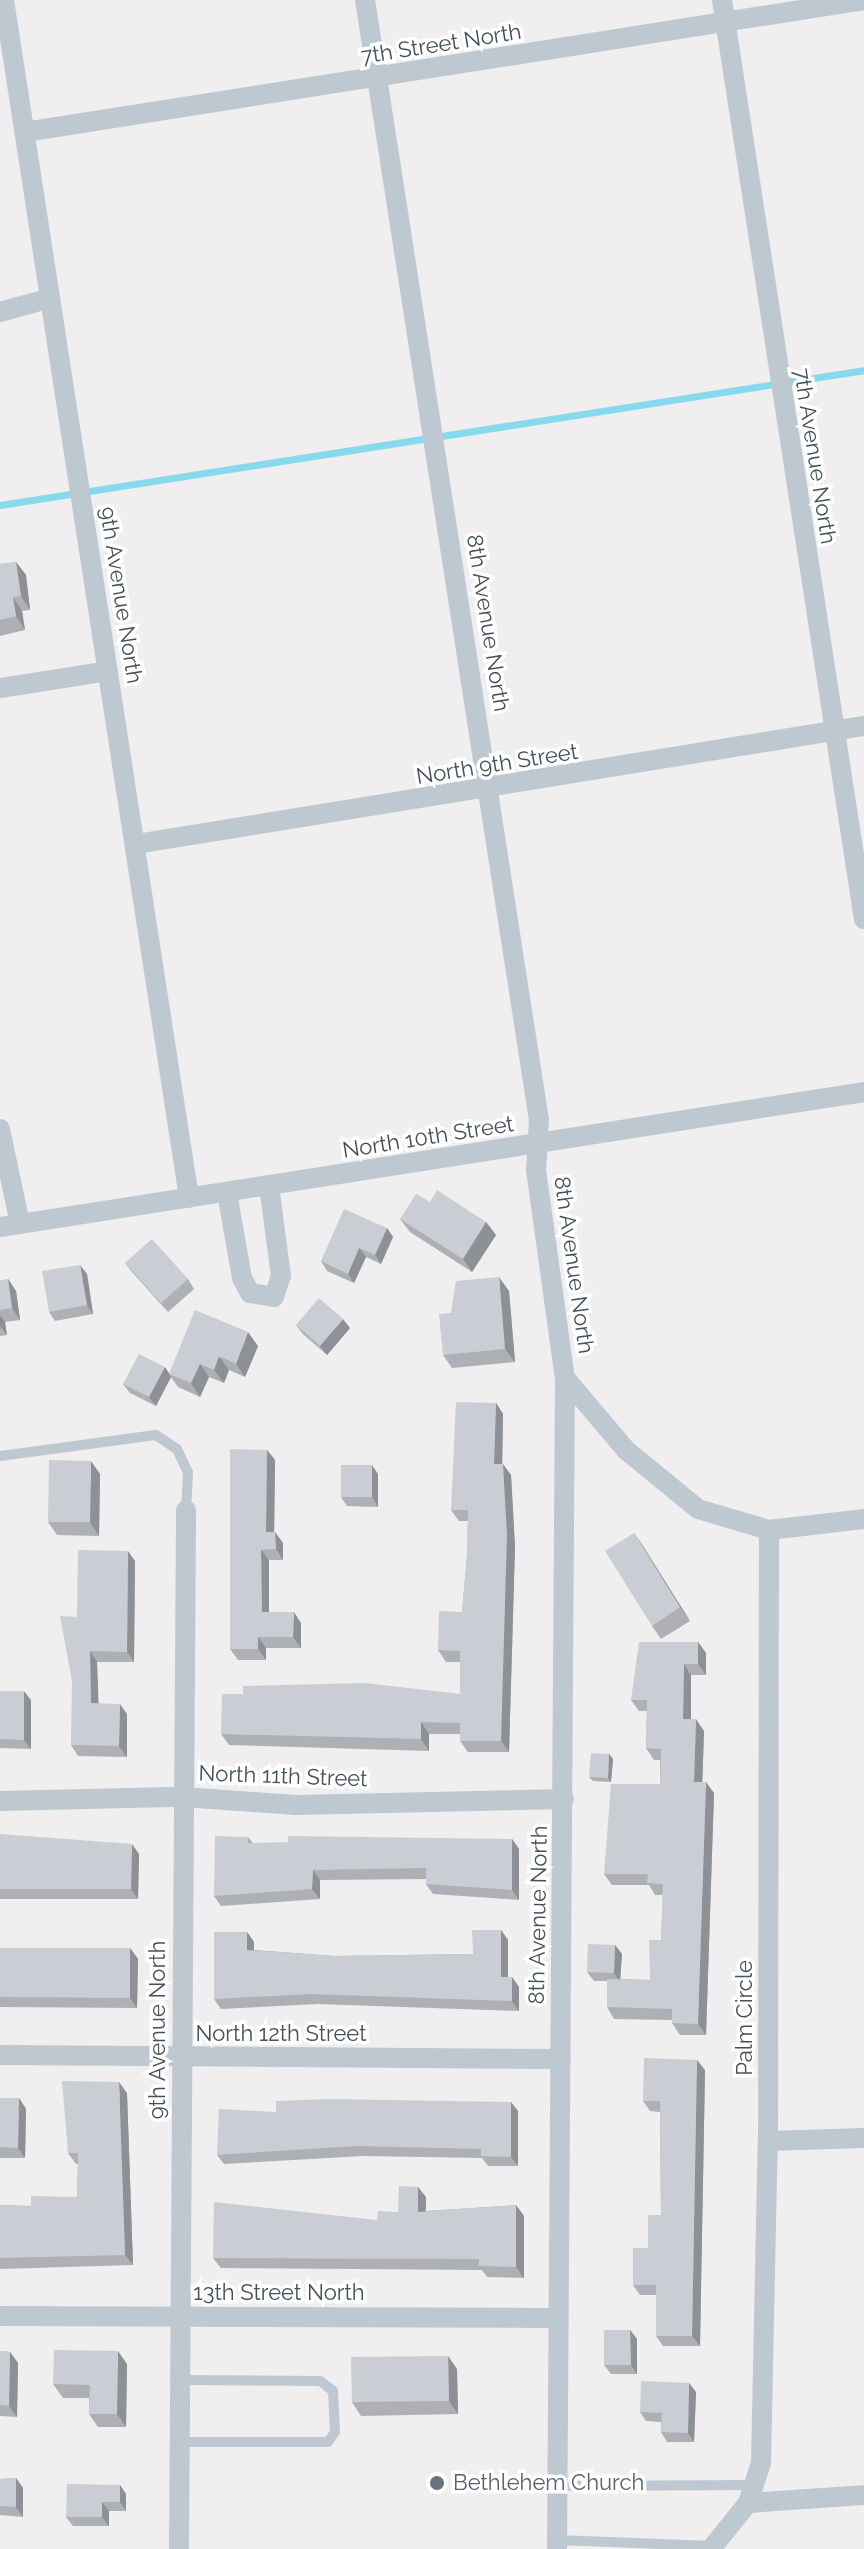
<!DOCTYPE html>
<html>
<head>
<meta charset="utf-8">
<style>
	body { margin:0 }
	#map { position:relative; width:864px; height:2549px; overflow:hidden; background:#f0eeee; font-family:Raleway,sans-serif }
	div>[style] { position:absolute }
	.stream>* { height:7px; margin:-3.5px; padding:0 3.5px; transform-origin:3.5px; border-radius:3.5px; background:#87daed }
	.service>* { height:10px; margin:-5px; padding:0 5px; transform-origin:5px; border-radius:5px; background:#bec8d0 }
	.minor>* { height:20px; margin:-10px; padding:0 10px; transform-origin:10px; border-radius:10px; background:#bec8d0 }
	.wall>* { inset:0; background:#aeb0b5 }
	.shaded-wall>* { inset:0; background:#8d9094 }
	.building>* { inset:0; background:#cacdd3 }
	.dots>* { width:22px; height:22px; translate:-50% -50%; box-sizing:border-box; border:4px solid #fff; border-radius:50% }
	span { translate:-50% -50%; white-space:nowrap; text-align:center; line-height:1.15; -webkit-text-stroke:7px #fff; paint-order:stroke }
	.street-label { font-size:22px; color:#46515b }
	.worship-label { font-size:22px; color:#5b616d }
	.left { translate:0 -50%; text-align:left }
</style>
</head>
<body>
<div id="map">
	<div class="stream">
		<div style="left:0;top:505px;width:874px;rotate:-8.88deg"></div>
	</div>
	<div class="service">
		<div style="left:0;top:1456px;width:157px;rotate:-7.7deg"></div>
		<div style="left:156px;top:1435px;width:25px;rotate:34deg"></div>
		<div style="left:177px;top:1449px;width:26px;rotate:65deg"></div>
		<div style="left:188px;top:1473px;width:37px;rotate:93deg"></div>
		<div style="left:179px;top:2442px;width:149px"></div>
		<div style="left:328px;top:2442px;width:12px;rotate:-55deg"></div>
		<div style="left:335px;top:2432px;width:41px;rotate:-92.8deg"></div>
		<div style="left:333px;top:2391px;width:16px;rotate:-142deg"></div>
		<div style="left:320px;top:2381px;width:140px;rotate:-179.6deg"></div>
		<div style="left:557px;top:2486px;width:199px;rotate:-0.3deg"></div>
		<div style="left:557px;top:2540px;width:156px;rotate:2.2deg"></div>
	</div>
	<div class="minor">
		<div style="left:4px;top:0;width:1212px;rotate:81.22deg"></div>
		<div style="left:365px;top:0;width:1133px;rotate:81.17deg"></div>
		<div style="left:539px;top:1120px;width:50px;rotate:93.4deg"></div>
		<div style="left:536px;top:1170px;width:210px;rotate:82.1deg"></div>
		<div style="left:565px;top:1378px;width:1171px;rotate:90.39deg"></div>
		<div style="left:722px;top:0;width:930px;rotate:81.22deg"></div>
		<div style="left:25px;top:132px;width:849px;rotate:-8.94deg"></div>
		<div style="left:0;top:312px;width:52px;rotate:-15.6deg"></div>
		<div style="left:0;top:688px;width:109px;rotate:-8.9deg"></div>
		<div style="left:136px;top:844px;width:738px;rotate:-9.21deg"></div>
		<div style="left:0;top:1129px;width:97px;rotate:78.1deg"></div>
		<div style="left:227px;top:1193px;width:86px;rotate:80deg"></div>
		<div style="left:242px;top:1278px;width:17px;rotate:62deg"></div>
		<div style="left:250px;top:1293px;width:24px;rotate:9deg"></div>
		<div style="left:274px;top:1297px;width:22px;rotate:-72deg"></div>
		<div style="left:281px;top:1276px;width:91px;rotate:-97.6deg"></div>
		<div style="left:0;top:1227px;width:874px;rotate:-8.88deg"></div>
		<div style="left:565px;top:1378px;width:94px;rotate:49.7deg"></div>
		<div style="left:626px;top:1450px;width:93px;rotate:39.3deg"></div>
		<div style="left:698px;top:1509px;width:74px;rotate:16.5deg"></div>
		<div style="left:769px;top:1530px;width:96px;rotate:-6.6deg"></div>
		<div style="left:0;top:1801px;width:182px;rotate:-1.3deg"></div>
		<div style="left:182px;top:1797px;width:114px;rotate:4deg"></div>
		<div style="left:296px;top:1805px;width:268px;rotate:-1.3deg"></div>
		<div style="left:0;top:2055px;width:561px;rotate:0.41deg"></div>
		<div style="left:768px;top:2141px;width:96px;rotate:-1.8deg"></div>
		<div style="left:0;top:2316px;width:558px;rotate:0.21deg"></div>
		<div style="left:748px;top:2503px;width:42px;rotate:-72deg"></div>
		<div style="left:761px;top:2463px;width:322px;rotate:-88.8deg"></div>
		<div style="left:768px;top:2141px;width:611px;rotate:-89.91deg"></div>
		<div style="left:179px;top:2549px;width:1039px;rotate:-89.61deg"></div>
		<div style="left:711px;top:2549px;width:59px;rotate:-51.2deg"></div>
		<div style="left:748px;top:2503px;width:116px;rotate:-3.9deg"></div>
	</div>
	<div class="wall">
		<div style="clip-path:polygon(16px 562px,26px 575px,30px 610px,22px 611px,25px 630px,0 636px,0 564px)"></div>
		<div style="clip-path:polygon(430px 1202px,486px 1222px,496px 1235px,472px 1272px,410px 1232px,400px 1219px)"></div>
		<div style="clip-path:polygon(387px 1228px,393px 1237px,381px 1264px,366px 1257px,354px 1283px,327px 1271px,321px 1261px)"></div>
		<div style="clip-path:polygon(125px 1263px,188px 1279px,194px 1289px,168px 1312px,132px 1272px)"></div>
		<div style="clip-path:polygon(87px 1274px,93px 1314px,55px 1321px,49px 1312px)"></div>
		<div style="clip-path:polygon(8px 1279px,16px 1291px,20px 1320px,5px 1322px,7px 1335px,0 1336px,0 1281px)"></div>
		<div style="clip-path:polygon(509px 1291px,515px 1362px,452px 1368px,443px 1355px,451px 1313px)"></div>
		<div style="clip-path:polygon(296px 1325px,350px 1328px,327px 1355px,303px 1334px)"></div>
		<div style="clip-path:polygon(258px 1346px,245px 1377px,229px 1370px,224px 1383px,209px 1377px,200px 1397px,178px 1387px,171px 1377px,156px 1406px,130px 1393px,123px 1384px,165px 1367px,169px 1373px)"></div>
		<div style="clip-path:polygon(496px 1403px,503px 1414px,502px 1464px,511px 1475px,515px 1547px,509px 1752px,468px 1752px,460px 1741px,460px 1734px,429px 1734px,429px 1751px,229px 1745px,221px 1734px,460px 1694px,460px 1662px,446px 1662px,438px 1650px,462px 1612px,467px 1556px,468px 1521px,459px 1521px,451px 1510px)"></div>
		<div style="clip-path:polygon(267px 1450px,275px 1460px,274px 1532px,283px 1543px,283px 1560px,269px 1560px,269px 1612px,301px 1623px,301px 1648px,266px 1648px,266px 1660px,238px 1660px,230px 1649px)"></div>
		<div style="clip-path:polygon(100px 1474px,99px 1536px,57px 1535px,48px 1522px)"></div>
		<div style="clip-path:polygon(378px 1474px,378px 1507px,347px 1506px,341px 1497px)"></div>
		<div style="clip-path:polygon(634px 1533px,690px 1621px,661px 1639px,652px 1626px)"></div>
		<div style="clip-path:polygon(135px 1561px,134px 1662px,97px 1662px,98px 1703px,127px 1714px,127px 1757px,78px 1756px,71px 1745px,77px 1617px)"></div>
		<div style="clip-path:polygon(698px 1642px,706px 1653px,706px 1675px,691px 1675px,691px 1719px,704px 1731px,702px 1782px,714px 1793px,706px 2035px,680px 2035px,672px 2023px,672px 2020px,614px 2019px,607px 2007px,607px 1981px,594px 1981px,587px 1972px,615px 1945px,622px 1954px,620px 1979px,650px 1980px,661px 1940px,663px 1895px,655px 1895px,649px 1885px,612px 1885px,604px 1874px,660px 1784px,660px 1760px,654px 1760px,646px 1748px,647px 1711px,639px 1711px,631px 1700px)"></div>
		<div style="clip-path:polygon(0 1691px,31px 1700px,31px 1749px,0 1748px)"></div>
		<div style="clip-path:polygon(609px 1754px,613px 1759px,611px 1782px,593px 1781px,589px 1777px)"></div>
		<div style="clip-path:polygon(0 1834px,139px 1854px,138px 1899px,0 1899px)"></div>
		<div style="clip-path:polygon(248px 1837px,253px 1843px,512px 1839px,519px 1849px,519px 1900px,433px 1894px,426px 1884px,426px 1879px,320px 1880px,320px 1899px,221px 1906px,214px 1896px)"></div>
		<div style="clip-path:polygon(501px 1930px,508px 1940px,508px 1977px,512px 1977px,519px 1987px,519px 2011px,318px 2004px,221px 2009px,214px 1999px,247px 1932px,254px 1942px,254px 1950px,335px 1956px,473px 1954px)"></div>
		<div style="clip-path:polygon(0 1948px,130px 1948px,138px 1959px,137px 2008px,0 2007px)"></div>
		<div style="clip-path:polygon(705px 2070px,700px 2346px,663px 2346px,656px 2336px,656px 2295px,640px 2295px,633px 2285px,661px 2215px,660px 2112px,650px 2111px,643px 2101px)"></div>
		<div style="clip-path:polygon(127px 2093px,133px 2265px,0 2269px,0 2205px,31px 2206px,77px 2197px,78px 2164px,76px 2164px,68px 2153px)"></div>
		<div style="clip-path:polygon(0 2098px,19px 2098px,26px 2109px,25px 2158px,0 2158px)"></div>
		<div style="clip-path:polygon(511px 2102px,518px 2111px,518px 2166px,488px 2166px,482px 2158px,363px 2156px,224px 2164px,217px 2155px,276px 2112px)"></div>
		<div style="clip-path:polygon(426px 2197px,426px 2211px,516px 2205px,524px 2216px,524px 2278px,487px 2277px,482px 2270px,221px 2268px,213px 2258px,377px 2220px,398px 2212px)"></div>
		<div style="clip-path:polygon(630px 2330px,637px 2339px,637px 2374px,611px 2374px,604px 2365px)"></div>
		<div style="clip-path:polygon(0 2351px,10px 2352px,18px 2363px,17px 2417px,0 2416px)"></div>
		<div style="clip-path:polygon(127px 2364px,126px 2427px,98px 2427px,89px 2414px,89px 2398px,63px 2398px,53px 2384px)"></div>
		<div style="clip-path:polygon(457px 2369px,458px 2414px,361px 2416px,352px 2402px)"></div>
		<div style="clip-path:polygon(696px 2392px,694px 2442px,667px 2442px,661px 2432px,661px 2422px,646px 2421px,640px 2412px)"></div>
		<div style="clip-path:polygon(16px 2478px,23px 2488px,23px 2517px,0 2515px,0 2479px)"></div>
		<div style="clip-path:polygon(120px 2485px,126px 2494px,126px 2511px,109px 2511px,109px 2526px,73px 2526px,66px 2517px)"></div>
	</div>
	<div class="shaded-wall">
		<div style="clip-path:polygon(16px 562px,26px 575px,30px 610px,21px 596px)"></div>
		<div style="clip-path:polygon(13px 597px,22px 611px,25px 630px,16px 616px)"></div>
		<div style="clip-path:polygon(486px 1222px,496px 1235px,472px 1272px,463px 1259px)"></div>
		<div style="clip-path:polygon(387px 1228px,393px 1237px,381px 1264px,375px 1255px)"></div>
		<div style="clip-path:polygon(359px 1248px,366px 1257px,354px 1283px,348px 1274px)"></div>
		<div style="clip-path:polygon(80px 1265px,87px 1274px,93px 1314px,87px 1305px)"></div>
		<div style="clip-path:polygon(499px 1277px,509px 1291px,515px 1362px,505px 1349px)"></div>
		<div style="clip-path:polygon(8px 1279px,16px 1291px,20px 1320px,12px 1308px)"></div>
		<div style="clip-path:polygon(0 1315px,5px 1322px,7px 1335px,0 1326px)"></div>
		<div style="clip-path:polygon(343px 1319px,350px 1328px,327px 1355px,320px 1346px)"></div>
		<div style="clip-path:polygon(248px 1332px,258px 1346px,245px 1377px,236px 1364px)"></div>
		<div style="clip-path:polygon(219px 1356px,229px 1370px,224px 1383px,214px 1370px)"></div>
		<div style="clip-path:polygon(200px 1364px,209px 1377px,200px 1397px,191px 1383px)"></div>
		<div style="clip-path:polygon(165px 1367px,171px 1377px,156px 1406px,149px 1397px)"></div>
		<div style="clip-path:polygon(496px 1403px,503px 1414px,502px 1475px,494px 1464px)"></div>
		<div style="clip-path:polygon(267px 1450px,275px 1460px,274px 1543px,266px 1532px)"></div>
		<div style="clip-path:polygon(91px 1461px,100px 1474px,99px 1536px,90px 1522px)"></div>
		<div style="clip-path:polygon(503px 1464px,511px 1475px,515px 1547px,509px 1752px,501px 1741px)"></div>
		<div style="clip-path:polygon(372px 1465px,378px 1474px,378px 1507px,372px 1497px)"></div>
		<div style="clip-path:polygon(275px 1532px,283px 1543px,283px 1560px,276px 1549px)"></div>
		<div style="clip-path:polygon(634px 1533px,643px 1546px,690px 1621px,680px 1607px)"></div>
		<div style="clip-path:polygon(261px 1550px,269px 1560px,269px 1622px,262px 1612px)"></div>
		<div style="clip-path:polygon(128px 1551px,135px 1561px,134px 1662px,127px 1652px)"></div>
		<div style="clip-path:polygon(294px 1612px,301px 1623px,301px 1648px,293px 1637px)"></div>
		<div style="clip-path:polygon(258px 1637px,266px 1648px,266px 1660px,258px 1649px)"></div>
		<div style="clip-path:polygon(698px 1642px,706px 1653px,706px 1675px,698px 1664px)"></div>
		<div style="clip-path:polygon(90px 1651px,97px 1662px,99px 1714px,91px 1703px)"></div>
		<div style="clip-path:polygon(684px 1664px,691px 1675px,691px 1730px,683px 1719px)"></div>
		<div style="clip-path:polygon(24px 1691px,31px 1700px,31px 1749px,24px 1740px)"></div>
		<div style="clip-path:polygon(120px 1704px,127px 1714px,127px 1757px,119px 1746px)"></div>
		<div style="clip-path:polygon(696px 1719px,704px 1731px,702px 1793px,694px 1782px)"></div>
		<div style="clip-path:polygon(421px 1722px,429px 1734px,429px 1751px,421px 1739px)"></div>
		<div style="clip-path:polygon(609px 1754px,613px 1759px,611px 1782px,608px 1778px)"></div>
		<div style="clip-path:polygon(706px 1782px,714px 1793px,706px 2035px,698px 2024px)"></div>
		<div style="clip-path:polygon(512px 1839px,519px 1849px,519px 1900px,512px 1890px)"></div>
		<div style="clip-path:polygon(132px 1844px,139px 1854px,138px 1899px,131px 1889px)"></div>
		<div style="clip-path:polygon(313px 1870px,320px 1880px,320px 1899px,312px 1889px)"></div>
		<div style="clip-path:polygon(501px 1930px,508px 1940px,508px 1987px,501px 1977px)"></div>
		<div style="clip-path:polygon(247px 1932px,254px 1942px,254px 1960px,247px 1950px)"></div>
		<div style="clip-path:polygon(615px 1945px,622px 1954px,620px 1982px,614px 1973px)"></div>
		<div style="clip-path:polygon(130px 1948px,138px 1959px,137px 2008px,130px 1998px)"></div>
		<div style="clip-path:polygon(512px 1977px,519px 1987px,519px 2011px,512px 2001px)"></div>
		<div style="clip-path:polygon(697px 2060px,705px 2070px,700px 2346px,692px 2336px)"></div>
		<div style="clip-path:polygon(119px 2082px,127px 2093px,133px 2265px,125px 2255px)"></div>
		<div style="clip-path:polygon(19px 2098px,26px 2109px,25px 2158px,18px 2148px)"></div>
		<div style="clip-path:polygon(511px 2102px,518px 2111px,518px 2166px,511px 2157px)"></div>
		<div style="clip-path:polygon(418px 2187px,426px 2197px,425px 2222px,418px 2212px)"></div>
		<div style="clip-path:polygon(516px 2205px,524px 2216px,524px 2278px,516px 2267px)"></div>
		<div style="clip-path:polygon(630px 2330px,637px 2339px,637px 2374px,631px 2365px)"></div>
		<div style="clip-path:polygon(118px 2351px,127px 2364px,126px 2427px,117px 2414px)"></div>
		<div style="clip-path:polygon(10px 2352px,18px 2363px,17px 2417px,9px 2406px)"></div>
		<div style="clip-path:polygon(448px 2356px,457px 2369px,458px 2414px,449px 2401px)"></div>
		<div style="clip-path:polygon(689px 2383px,696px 2392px,694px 2442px,688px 2433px)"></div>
		<div style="clip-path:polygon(16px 2478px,23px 2488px,23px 2517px,16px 2507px)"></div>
		<div style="clip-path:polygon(120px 2485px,126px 2494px,126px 2511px,120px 2502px)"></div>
		<div style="clip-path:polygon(102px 2502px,109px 2511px,109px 2526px,102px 2517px)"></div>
	</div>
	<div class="building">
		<div style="clip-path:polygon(16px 562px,21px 596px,13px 597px,16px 616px,0 620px,0 564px)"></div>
		<div style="clip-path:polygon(437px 1190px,486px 1222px,463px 1259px,400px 1219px,416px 1194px,430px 1202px)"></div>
		<div style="clip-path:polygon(344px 1209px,387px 1228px,375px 1255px,359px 1248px,348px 1274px,321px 1261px)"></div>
		<div style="clip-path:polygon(152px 1239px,188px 1279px,161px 1303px,125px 1263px)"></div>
		<div style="clip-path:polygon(80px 1265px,87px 1305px,49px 1312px,42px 1271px)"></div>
		<div style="clip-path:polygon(499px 1277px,505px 1349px,443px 1355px,439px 1314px,451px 1313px,456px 1281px)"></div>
		<div style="clip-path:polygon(8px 1279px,12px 1308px,0 1310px,0 1281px)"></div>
		<div style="clip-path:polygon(319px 1298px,343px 1319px,320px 1346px,296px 1325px)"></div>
		<div style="clip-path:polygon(195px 1310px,248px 1332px,236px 1364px,219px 1356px,214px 1370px,200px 1364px,191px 1383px,169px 1374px)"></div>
		<div style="clip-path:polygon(139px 1354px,165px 1367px,149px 1397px,123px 1384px)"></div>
		<div style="clip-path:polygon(456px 1402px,496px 1403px,494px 1464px,503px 1464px,507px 1535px,501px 1741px,460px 1741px,460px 1723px,421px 1722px,421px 1739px,221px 1734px,222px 1694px,243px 1694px,243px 1686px,365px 1683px,460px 1694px,460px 1651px,438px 1650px,439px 1611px,462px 1612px,467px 1556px,468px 1510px,451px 1510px)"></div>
		<div style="clip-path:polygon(230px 1449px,267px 1450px,266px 1532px,275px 1532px,276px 1549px,261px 1550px,262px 1612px,294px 1612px,293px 1637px,258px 1637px,258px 1649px,230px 1649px)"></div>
		<div style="clip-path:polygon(49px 1460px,91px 1461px,90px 1522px,48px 1522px)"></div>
		<div style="clip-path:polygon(341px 1465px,372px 1465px,372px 1497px,341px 1497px)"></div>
		<div style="clip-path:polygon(634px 1533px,680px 1607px,652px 1626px,605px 1551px)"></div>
		<div style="clip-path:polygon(78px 1550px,128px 1551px,127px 1652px,90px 1651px,91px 1703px,120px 1704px,119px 1746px,71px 1745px,72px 1681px,60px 1616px,77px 1617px)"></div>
		<div style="clip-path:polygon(639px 1642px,698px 1642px,698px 1664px,684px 1664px,683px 1719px,696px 1719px,694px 1782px,706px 1782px,698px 2024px,672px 2023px,672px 2009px,607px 2007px,607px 1979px,650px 1980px,649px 1940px,661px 1940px,663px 1884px,647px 1883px,648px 1874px,604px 1874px,611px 1784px,660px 1784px,661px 1749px,646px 1748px,647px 1700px,631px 1700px)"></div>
		<div style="clip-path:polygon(0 1691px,24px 1691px,24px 1740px,0 1739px)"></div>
		<div style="clip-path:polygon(591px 1753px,609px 1754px,608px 1778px,589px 1777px)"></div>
		<div style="clip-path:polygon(0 1834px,132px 1844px,131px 1889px,0 1889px)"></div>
		<div style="clip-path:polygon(215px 1836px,248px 1837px,248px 1843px,288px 1843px,288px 1836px,512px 1839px,512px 1890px,426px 1884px,426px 1868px,313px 1870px,312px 1889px,214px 1896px)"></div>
		<div style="clip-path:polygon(472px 1930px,501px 1930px,501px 1977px,512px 1977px,512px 2001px,311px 1994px,214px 1999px,214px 1932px,247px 1932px,247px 1950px,335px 1956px,473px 1954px)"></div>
		<div style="clip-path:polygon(588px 1944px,615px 1945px,614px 1973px,587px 1972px)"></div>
		<div style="clip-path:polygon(0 1948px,130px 1948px,130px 1998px,0 1997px)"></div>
		<div style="clip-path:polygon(644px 2058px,697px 2060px,692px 2336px,656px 2336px,656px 2285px,633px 2285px,633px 2248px,648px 2248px,648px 2215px,661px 2215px,660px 2101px,643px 2101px)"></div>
		<div style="clip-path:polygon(62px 2081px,119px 2082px,125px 2255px,0 2258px,0 2205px,31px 2206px,31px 2196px,77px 2197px,78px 2153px,68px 2153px)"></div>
		<div style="clip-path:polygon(0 2098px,19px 2098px,18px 2148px,0 2147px)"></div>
		<div style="clip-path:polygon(328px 2099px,511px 2102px,511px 2157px,481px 2156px,481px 2149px,357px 2146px,217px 2155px,219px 2109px,276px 2112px,276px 2101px)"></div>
		<div style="clip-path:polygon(399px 2186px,418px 2187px,418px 2212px,516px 2205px,516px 2267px,479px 2266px,479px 2259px,213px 2258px,214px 2202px,377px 2220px,378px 2211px,398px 2212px)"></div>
		<div style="clip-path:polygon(604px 2330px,630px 2330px,631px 2365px,604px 2365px)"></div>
		<div style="clip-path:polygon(54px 2350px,118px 2351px,117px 2414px,89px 2414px,90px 2385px,53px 2384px)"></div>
		<div style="clip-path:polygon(0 2351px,10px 2352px,9px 2406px,0 2405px)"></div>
		<div style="clip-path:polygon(448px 2356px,449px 2401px,352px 2402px,351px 2357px)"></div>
		<div style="clip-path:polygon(641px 2381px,689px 2383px,688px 2433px,661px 2432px,662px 2413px,640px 2412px)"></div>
		<div style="clip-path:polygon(16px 2478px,16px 2507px,0 2506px,0 2479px)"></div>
		<div style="clip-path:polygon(67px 2484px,120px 2485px,120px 2502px,102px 2502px,102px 2517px,66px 2517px)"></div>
	</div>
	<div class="dots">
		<div style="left:437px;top:2483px;background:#6b7280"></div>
	</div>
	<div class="street-label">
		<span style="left:441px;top:44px;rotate:-9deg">7th Street North</span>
		<span style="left:815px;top:456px;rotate:81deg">7th Avenue North</span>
		<span style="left:121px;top:595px;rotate:81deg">9th Avenue North</span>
		<span style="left:488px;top:623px;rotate:81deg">8th Avenue North</span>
		<span style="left:497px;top:764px;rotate:-9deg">North 9th Street</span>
		<span style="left:428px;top:1137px;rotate:-9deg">North 10th Street</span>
		<span style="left:574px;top:1265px;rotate:82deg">8th Avenue North</span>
		<span style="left:283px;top:1776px;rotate:2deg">North 11th Street</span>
		<span style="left:538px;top:1915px;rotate:-89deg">8th Avenue North</span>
		<span style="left:745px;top:2018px;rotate:-90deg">Palm Circle</span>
		<span style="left:158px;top:2030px;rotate:-90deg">9th Avenue North</span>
		<span style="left:281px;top:2034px">North 12th Street</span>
		<span style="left:279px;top:2293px">13th Street North</span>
	</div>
	<div class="worship-label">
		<span class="left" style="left:453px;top:2483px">Bethlehem Church</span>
	</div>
</div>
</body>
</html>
